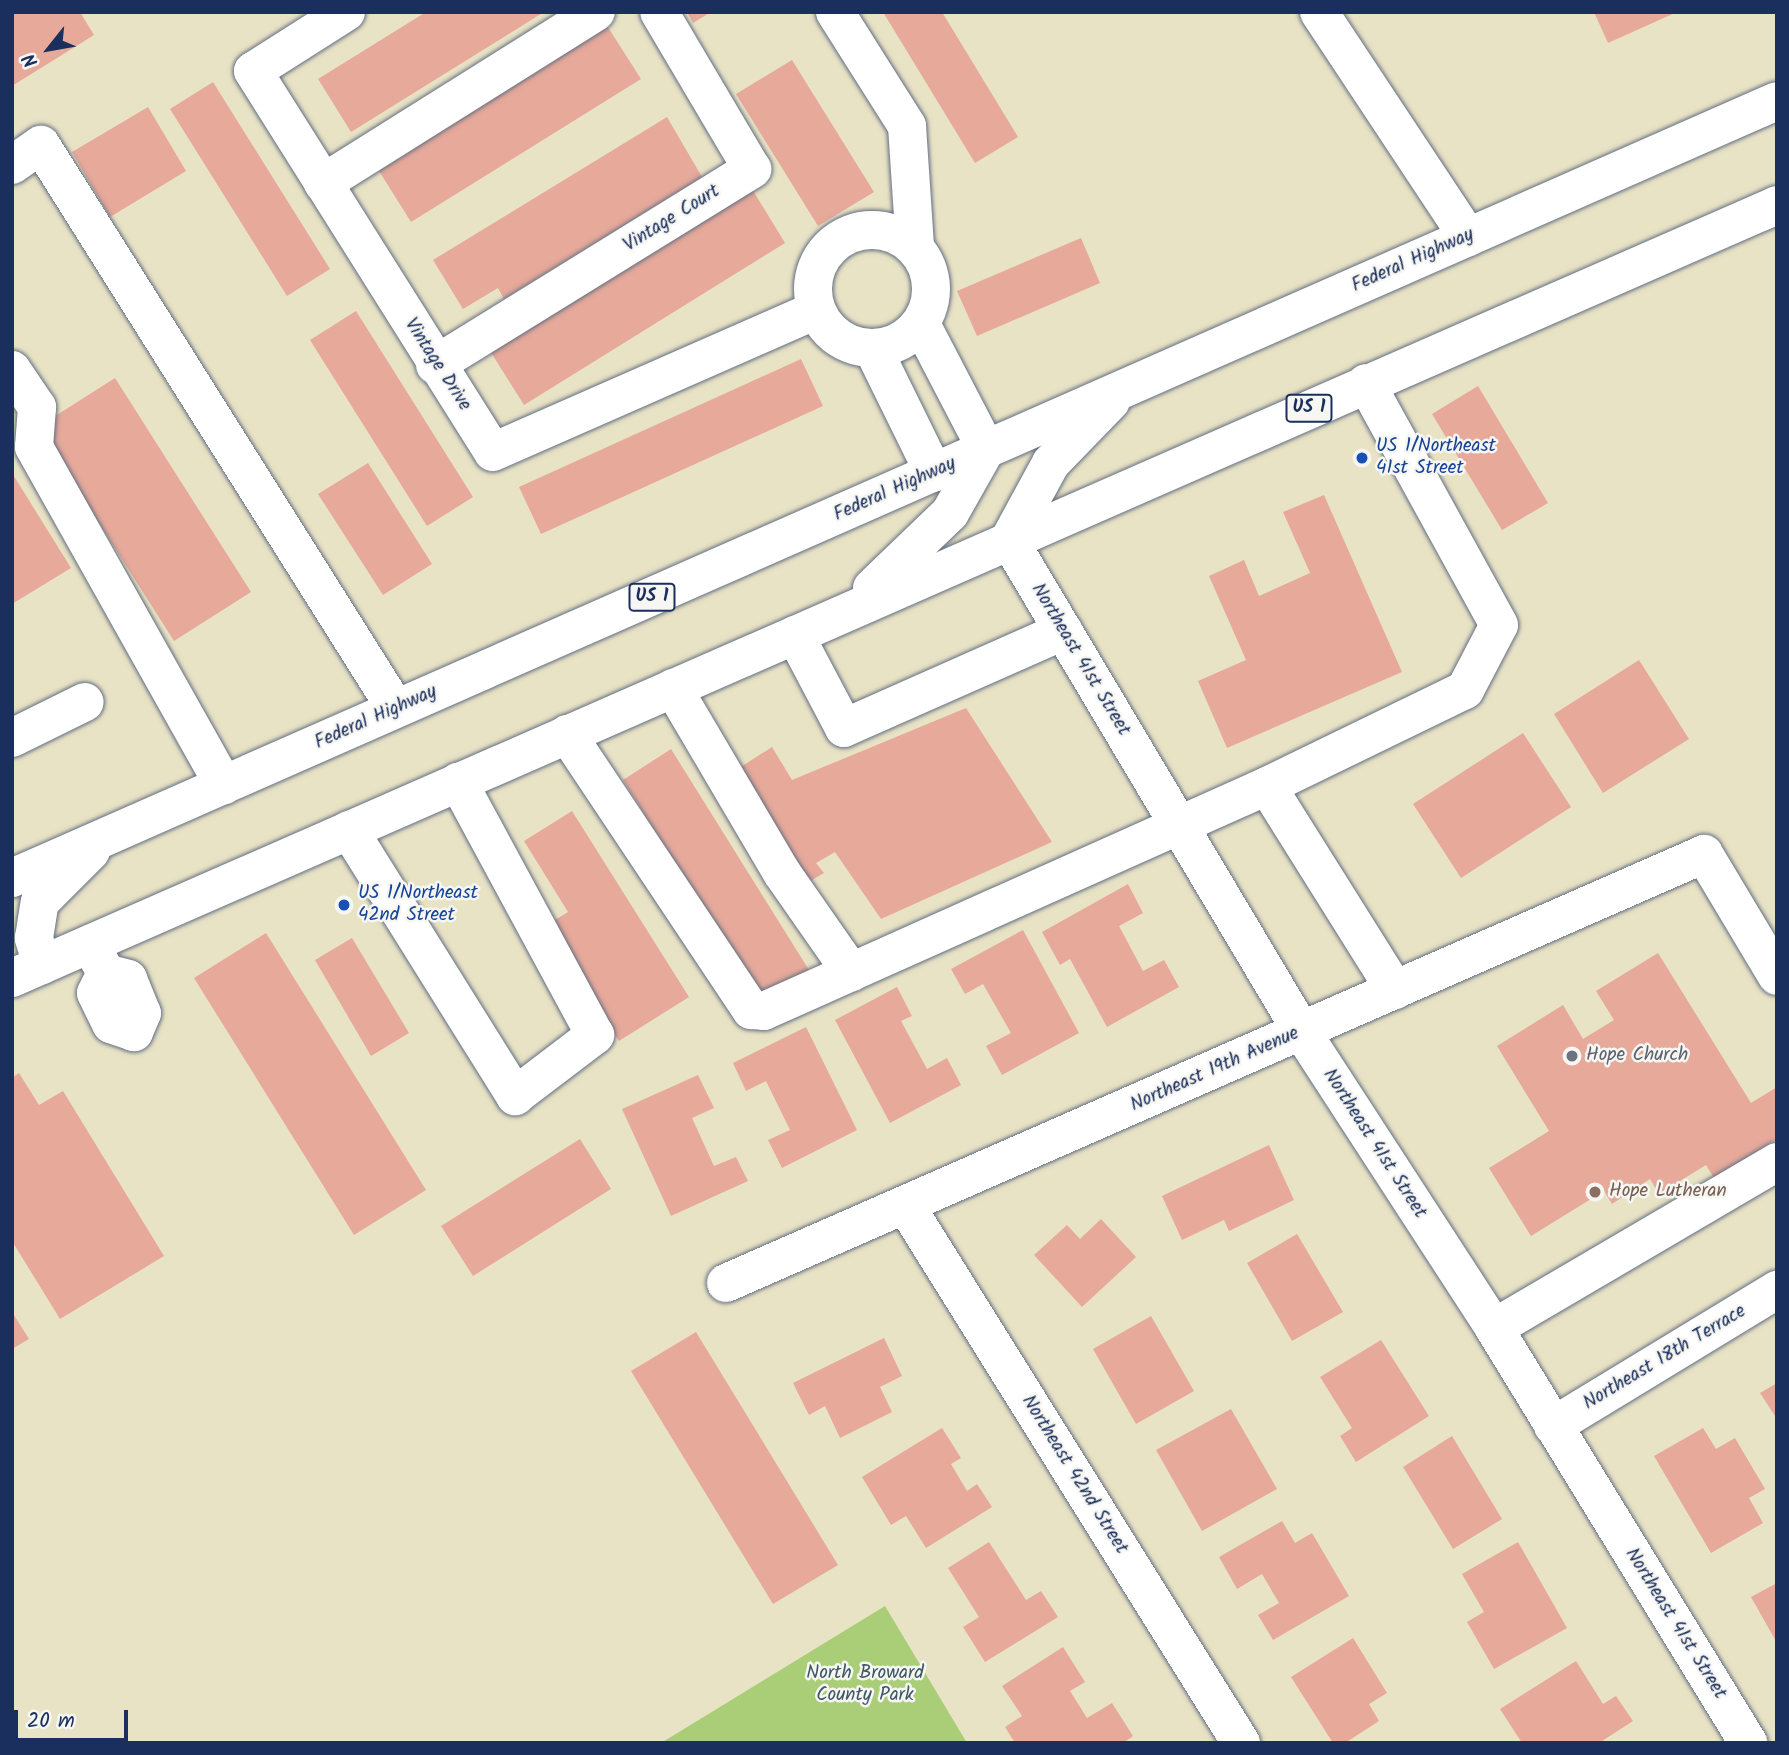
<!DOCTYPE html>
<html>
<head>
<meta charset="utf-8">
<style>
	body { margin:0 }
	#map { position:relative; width:1789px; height:1755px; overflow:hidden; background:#e9e3c5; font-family:Kalam,sans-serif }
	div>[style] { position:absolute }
	.green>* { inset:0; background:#a9ce77 }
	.building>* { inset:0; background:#e6a99a }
	.roads { filter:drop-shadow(0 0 2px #636e82) drop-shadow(0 0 2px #636e82) }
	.minor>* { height:38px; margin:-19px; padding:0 19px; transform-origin:19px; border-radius:19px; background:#fff }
	.minor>.ring { margin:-19px; padding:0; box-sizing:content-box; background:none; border:38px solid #fff; border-radius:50% }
	.major>* { height:38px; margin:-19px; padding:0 19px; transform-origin:19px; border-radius:19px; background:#fff }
	.dots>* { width:19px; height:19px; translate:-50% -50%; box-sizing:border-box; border:4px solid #f6f6f2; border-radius:50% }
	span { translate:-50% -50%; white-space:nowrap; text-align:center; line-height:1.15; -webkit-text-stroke:5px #f6f6f2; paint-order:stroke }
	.shield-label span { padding:2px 5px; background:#f6f6f2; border:2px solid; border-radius:5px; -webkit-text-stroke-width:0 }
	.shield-label { font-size:18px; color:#1b2f5e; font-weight:700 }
	.street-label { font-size:19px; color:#1b2f5e }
	.transit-label { font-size:19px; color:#164399 }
	.left { translate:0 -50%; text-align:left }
	.worship-label { font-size:19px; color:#5b616d }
	.education-label { font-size:19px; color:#785e54 }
	.park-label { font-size:19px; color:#3e5764 }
	.frame { position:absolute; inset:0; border:14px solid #1b2f5e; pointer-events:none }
	.north { position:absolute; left:14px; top:14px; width:70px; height:70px; -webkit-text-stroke:5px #f6f6f2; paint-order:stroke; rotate:239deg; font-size:19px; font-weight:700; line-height:28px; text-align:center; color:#1b2f5e }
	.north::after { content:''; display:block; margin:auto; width:24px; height:32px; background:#1b2f5e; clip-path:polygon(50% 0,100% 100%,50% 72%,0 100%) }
	.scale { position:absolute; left:14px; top:1710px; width:114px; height:32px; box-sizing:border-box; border:4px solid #1b2f5e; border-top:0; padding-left:9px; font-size:21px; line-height:24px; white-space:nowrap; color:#1b2f5e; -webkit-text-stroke:5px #f6f6f2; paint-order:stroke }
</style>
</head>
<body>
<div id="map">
	<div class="green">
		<div style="clip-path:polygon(885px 1606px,967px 1743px,661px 1743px)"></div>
	</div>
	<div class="building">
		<div style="clip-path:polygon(12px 12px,80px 12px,94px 35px,12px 86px)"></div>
		<div style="clip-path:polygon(426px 12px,544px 12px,351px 132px,318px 79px)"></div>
		<div style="clip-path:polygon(687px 12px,711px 12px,693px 23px)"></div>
		<div style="clip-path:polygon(883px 12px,942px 12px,1018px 137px,975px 163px)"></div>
		<div style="clip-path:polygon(1594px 12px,1677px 12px,1608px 43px)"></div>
		<div style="clip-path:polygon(604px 21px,641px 79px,411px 222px,379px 171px,411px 151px,406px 143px)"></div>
		<div style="clip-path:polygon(792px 60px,874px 192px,818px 226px,736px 94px)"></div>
		<div style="clip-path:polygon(213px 82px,330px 269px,287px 296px,170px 109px)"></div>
		<div style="clip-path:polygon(148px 107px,186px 171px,110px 217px,72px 152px)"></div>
		<div style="clip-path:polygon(667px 117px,702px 177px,504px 299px,498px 288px,463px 309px,433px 260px)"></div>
		<div style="clip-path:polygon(752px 189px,785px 243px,524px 405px,490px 351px)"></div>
		<div style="clip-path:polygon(1081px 238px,1100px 283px,977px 336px,957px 291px)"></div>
		<div style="clip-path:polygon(356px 311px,473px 497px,427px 526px,310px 340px)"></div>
		<div style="clip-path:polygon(801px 359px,823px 406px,541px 534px,519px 487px)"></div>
		<div style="clip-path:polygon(115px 378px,251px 592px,174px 641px,38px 427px)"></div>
		<div style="clip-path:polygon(1478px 386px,1548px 503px,1502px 530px,1432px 414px)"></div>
		<div style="clip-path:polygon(368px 463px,432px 564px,383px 595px,318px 494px)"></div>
		<div style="clip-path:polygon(12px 473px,71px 568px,12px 604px)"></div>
		<div style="clip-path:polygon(1324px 495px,1402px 672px,1227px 748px,1198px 681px,1246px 660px,1209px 576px,1244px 560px,1259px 596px,1310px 573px,1283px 512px)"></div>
		<div style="clip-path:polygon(1639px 660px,1689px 739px,1603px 793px,1554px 714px)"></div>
		<div style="clip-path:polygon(966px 708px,1052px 842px,881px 919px,835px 852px,816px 863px,824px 873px,807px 883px,736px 770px,772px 747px,792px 780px)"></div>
		<div style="clip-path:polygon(1523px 733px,1571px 807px,1461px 878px,1413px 804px)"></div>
		<div style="clip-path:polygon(671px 749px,809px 970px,756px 993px,623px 780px)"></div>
		<div style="clip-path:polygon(572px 811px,689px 997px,619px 1041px,547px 925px,568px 912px,524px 841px)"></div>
		<div style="clip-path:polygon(1128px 884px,1143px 913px,1119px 926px,1143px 971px,1164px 960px,1179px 987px,1107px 1027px,1070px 959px,1060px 965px,1042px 932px)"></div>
		<div style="clip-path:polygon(1023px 930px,1079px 1033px,1002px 1075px,986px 1046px,1011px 1033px,983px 984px,965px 994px,951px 969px)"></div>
		<div style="clip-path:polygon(266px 933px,426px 1190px,354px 1235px,194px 978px)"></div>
		<div style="clip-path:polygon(352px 938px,409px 1033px,371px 1056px,315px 960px)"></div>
		<div style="clip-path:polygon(1658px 953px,1751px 1103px,1777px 1087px,1777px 1139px,1714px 1178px,1706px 1165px,1659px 1194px,1650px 1179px,1612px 1204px,1604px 1191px,1531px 1236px,1489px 1168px,1549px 1131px,1497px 1046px,1563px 1005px,1583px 1039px,1614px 1020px,1596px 991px)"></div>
		<div style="clip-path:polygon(897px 987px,912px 1016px,901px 1021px,927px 1069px,947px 1058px,961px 1085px,890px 1123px,835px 1020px)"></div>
		<div style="clip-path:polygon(806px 1027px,857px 1130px,782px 1168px,768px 1140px,790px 1130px,766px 1081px,746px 1091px,733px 1063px)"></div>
		<div style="clip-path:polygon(19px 1073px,39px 1105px,63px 1091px,164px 1256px,60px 1319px,12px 1241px,12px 1078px)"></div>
		<div style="clip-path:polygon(698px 1075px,714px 1108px,692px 1118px,714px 1166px,736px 1157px,748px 1181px,671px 1216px,622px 1109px)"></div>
		<div style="clip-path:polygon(580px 1139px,611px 1189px,473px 1276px,441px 1226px)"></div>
		<div style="clip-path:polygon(1269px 1145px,1294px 1200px,1229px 1231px,1224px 1220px,1182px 1240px,1162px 1196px)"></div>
		<div style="clip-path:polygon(1101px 1219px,1136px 1257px,1082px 1307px,1034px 1255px,1067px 1225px,1080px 1239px)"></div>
		<div style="clip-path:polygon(1297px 1234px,1343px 1312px,1292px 1341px,1247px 1263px)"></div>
		<div style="clip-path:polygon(12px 1312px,29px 1339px,12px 1349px)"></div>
		<div style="clip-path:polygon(1151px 1316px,1194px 1391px,1136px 1424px,1093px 1349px)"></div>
		<div style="clip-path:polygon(696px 1332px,838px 1565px,773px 1604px,631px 1371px)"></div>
		<div style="clip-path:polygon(884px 1338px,902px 1376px,880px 1387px,892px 1412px,840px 1438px,825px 1406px,809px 1415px,793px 1383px)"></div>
		<div style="clip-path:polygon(1381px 1340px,1429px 1416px,1356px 1462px,1340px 1436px,1352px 1428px,1320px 1377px)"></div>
		<div style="clip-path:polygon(1777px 1383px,1777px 1419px,1760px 1393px)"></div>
		<div style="clip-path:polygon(1231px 1409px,1277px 1489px,1202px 1531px,1156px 1450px)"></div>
		<div style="clip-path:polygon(942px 1428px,961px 1458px,951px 1464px,967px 1491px,977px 1484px,992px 1507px,926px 1548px,906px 1516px,891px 1525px,862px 1477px)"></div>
		<div style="clip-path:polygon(1703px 1428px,1716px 1449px,1735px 1438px,1765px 1489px,1749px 1498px,1763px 1523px,1711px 1553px,1654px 1456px)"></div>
		<div style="clip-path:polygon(1452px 1436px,1502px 1519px,1453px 1549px,1403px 1467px)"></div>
		<div style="clip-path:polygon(1282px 1521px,1295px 1543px,1312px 1533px,1349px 1596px,1273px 1640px,1258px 1615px,1279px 1603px,1262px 1574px,1237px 1589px,1219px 1557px)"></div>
		<div style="clip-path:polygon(989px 1542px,1026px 1600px,1041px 1591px,1058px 1617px,985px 1662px,963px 1627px,979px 1617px,948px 1568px)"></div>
		<div style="clip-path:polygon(1518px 1542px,1567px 1628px,1494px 1669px,1467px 1622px,1484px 1612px,1462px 1574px)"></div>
		<div style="clip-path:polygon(1777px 1583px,1777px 1643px,1751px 1597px)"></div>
		<div style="clip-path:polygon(1353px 1638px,1387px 1693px,1369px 1704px,1379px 1721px,1345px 1743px,1333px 1743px,1291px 1677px)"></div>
		<div style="clip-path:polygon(1063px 1647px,1085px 1682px,1070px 1691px,1087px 1718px,1112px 1703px,1133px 1736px,1123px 1743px,1015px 1743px,1005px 1727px,1022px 1716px,1002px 1686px)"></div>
		<div style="clip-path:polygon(1576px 1661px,1603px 1704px,1616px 1696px,1633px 1721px,1599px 1743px,1522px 1743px,1500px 1709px)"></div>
	</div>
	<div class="roads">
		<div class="minor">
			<div style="left:346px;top:12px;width:110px;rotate:147.6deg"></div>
			<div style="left:253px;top:71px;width:450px;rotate:57.8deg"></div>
			<div style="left:493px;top:452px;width:353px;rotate:-23.7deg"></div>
			<div style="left:835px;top:12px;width:135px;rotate:57.7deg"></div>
			<div style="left:907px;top:126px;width:120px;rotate:86.2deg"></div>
			<div style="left:1319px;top:12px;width:270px;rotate:56.5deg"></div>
			<div style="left:12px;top:165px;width:35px;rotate:-35deg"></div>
			<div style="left:41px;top:145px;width:666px;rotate:57.81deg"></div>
			<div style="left:323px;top:183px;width:322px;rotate:-32.1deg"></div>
			<div class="ring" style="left:813px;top:230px;width:80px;height:80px"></div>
			<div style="left:921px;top:324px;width:141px;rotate:62.5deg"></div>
			<div style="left:873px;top:349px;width:138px;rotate:63.8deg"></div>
			<div style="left:435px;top:365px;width:373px;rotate:-31.7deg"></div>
			<div style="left:752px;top:169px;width:182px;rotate:-120.6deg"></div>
			<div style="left:12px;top:370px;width:45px;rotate:56deg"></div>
			<div style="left:37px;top:407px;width:40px;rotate:94.3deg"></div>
			<div style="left:34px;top:447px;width:388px;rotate:60.7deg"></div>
			<div style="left:1009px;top:540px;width:573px;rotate:59.22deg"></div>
			<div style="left:1302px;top:1032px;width:353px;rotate:57deg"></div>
			<div style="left:1494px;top:1328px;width:487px;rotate:58.5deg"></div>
			<div style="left:795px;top:635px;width:105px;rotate:62.2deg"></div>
			<div style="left:844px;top:728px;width:240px;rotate:-23.9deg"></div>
			<div style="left:673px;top:688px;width:215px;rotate:59.5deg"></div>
			<div style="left:782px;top:873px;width:121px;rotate:55.1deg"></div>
			<div style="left:567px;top:734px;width:332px;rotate:56.3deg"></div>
			<div style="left:751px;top:1010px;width:13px;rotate:4deg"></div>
			<div style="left:764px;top:1011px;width:551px;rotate:-24.1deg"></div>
			<div style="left:1267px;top:786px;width:241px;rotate:57.9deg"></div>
			<div style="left:12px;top:738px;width:81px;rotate:-26.3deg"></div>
			<div style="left:1267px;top:786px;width:220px;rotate:-25.9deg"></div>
			<div style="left:1465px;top:690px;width:73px;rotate:-62.4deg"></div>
			<div style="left:1499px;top:625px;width:276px;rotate:-118.8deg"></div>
			<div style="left:349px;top:830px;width:314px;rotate:58deg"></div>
			<div style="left:515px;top:1096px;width:101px;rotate:-37.3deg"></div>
			<div style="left:595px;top:1035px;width:288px;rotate:-118.4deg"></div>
			<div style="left:90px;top:944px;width:33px;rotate:61deg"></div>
			<div style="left:106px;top:973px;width:23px;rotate:15deg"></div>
			<div style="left:128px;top:979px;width:37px;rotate:68deg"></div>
			<div style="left:142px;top:1013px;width:21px;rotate:113deg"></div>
			<div style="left:134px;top:1032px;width:24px;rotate:-161deg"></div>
			<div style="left:111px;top:1024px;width:34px;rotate:-116deg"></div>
			<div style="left:96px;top:993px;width:22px;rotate:-63deg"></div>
			<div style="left:906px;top:1206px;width:633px;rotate:58.04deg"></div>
			<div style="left:726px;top:1283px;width:1068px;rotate:-23.68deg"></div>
			<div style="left:1704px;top:854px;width:142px;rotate:59.1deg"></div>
			<div style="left:1494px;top:1328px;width:328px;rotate:-30.4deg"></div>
			<div style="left:1553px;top:1426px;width:262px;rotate:-31.3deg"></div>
		</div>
		<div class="major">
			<div style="left:1009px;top:540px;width:88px;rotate:-61.4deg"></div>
			<div style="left:1051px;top:463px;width:86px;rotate:-45.9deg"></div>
			<div style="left:872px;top:588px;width:108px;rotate:-43.9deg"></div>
			<div style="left:950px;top:513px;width:73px;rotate:-60.6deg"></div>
			<div style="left:12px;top:878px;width:1928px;rotate:-23.76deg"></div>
			<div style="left:42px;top:965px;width:28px;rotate:-107deg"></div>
			<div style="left:34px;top:938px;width:36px;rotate:-81deg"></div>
			<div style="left:40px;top:902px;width:72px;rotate:-45deg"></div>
			<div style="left:12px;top:978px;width:1927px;rotate:-23.65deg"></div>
		</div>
	</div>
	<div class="dots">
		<div style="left:1362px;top:458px;background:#1a4fb4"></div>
		<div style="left:344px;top:905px;background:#1a4fb4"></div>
		<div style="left:1572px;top:1056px;background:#6b7280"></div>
		<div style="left:1595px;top:1192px;background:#8d6e63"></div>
	</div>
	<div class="shield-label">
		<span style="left:1309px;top:408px">US 1</span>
		<span style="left:652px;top:597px">US 1</span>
	</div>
	<div class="street-label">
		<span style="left:672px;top:219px;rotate:-32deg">Vintage Court</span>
		<span style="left:1413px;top:261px;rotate:-24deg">Federal Highway</span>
		<span style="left:437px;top:365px;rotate:57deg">Vintage Drive</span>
		<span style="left:895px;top:490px;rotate:-24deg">Federal Highway</span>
		<span style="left:1080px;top:660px;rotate:59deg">Northeast 41st Street</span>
		<span style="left:376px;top:718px;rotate:-24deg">Federal Highway</span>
		<span style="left:1215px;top:1070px;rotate:-24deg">Northeast 19th Avenue</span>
		<span style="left:1374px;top:1144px;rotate:57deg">Northeast 41st Street</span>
		<span style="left:1665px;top:1358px;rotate:-31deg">Northeast 18th Terrace</span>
		<span style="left:1074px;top:1475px;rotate:58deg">Northeast 42nd Street</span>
		<span style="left:1675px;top:1624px;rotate:58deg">Northeast 41st Street</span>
	</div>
	<div class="transit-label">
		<span class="left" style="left:1376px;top:458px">US 1/Northeast<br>41st Street</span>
		<span class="left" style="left:358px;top:905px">US 1/Northeast<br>42nd Street</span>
	</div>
	<div class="worship-label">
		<span class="left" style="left:1586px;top:1056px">Hope Church</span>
	</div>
	<div class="education-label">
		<span class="left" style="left:1609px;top:1192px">Hope Lutheran</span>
	</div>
	<div class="park-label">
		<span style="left:865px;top:1685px">North Broward<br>County Park</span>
	</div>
	<div class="frame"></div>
	<div class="north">N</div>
	<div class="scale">20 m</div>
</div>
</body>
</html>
